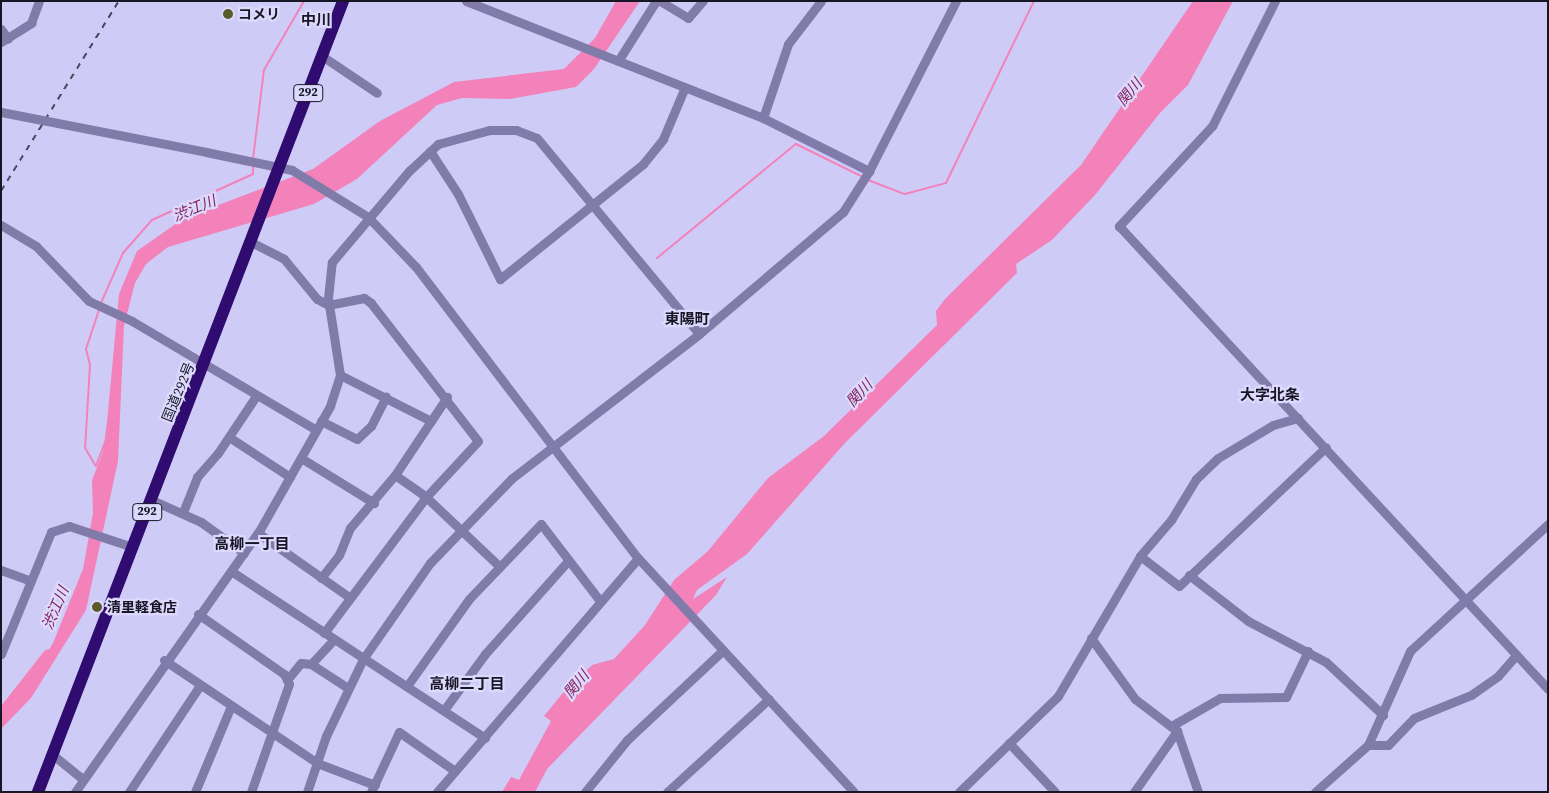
<!DOCTYPE html>
<meta charset="utf-8">
<style>
body{margin:0}
#map{position:relative;width:1549px;height:793px;overflow:hidden;background:#cfcbf7;font-family:"Source Serif 4","Noto Sans JP",serif}
div>[style]{position:absolute}
.water>*{inset:0;background:#f382bb}
.stream>*{height:2px;margin:-1px;padding:0 1px;transform-origin:1px;border-radius:1px;background:#f382bb}
.river>*{height:11px;margin:-5.5px;padding:0 5.5px;transform-origin:5.5px;border-radius:5.5px;background:#f382bb}
.minor>*{height:9px;margin:-4.5px;padding:0 4.5px;transform-origin:4.5px;border-radius:4.5px;background:#807ba8}
.highway>*{height:12px;margin:-6px;padding:0 6px;transform-origin:6px;border-radius:6px;background:#300b70}
.rail>*{height:2px;margin-top:-1px;transform-origin:0;background:repeating-linear-gradient(90deg,#4a485f 0 6px,transparent 0 12px)}
.minor-bridge>*{height:9px;margin:-4.5px;padding:0 4.5px;transform-origin:4.5px;border-radius:4.5px;background:#807ba8}
.dots>*{width:14px;height:14px;translate:-50% -50%;box-sizing:border-box;border:2px solid #dcd9fd;border-radius:50%}
span{translate:-50% -50%;white-space:nowrap;text-align:center;line-height:1.15;-webkit-text-stroke:4.5px #dcd9fd;paint-order:stroke}
.shield-label span{padding:1px 4px;background:#dcd9fd;border:1px solid;border-radius:4px;-webkit-text-stroke-width:0}
.shield-label{font-size:12px;color:#181625;font-weight:700}
.poi-label{font-size:14px;color:#181625;font-weight:700}
.left{translate:0 -50%;text-align:left}
.street-label{font-size:14px;color:#181625}
.neighbourhood-label{font-size:15px;color:#181625;font-weight:700}
.water-label{font-size:15px;color:#85215b;font-style:italic}
.frame{position:absolute;inset:0;border:2px solid #181625;pointer-events:none}
</style>
<div id="map">
<div class="water">
<div style="clip-path:polygon(616px 1px,640px 1px,594px 69px,576px 87px,510px 99px,462px 98px,437px 105px,357px 179px,314px 204px,168px 247px,146px 264px,135px 283px,124px 326px,118px 461px,86px 610px,31px 698px,1px 729px,1px 711px,28px 685px,53px 643px,83px 569px,93px 513px,92px 480px,103px 452px,107px 422px,119px 294px,137px 251px,184px 218px,313px 169px,380px 121px,454px 82px,564px 69px,595px 38px)"></div>
<div style="clip-path:polygon(1193px 1px,1233px 1px,1188px 85px,1160px 113px,1095px 195px,1052px 240px,1016px 264px,1017px 273px,845px 443px,747px 554px,697px 590px,693px 599px,727px 577px,716px 595px,547px 769px,535px 792px,502px 792px,511px 777px,519px 780px,551px 721px,544px 716px,562px 694px,592px 665px,614px 659px,645px 625px,674px 580px,708px 551px,768px 478px,824px 436px,937px 325px,936px 311px,945px 299px,1081px 165px)"></div>
</div>
<div class="stream">
<div style="left:253px;top:159px;width:90px;rotate:-83deg"></div>
<div style="left:264px;top:70px;width:80px;rotate:-59.9deg"></div>
<div style="left:868px;top:180px;width:40px;rotate:21deg"></div>
<div style="left:905px;top:194px;width:42px;rotate:-15deg"></div>
<div style="left:946px;top:183px;width:202px;rotate:-64.2deg"></div>
<div style="left:657px;top:258px;width:180px;rotate:-39.4deg"></div>
<div style="left:796px;top:144px;width:72px;rotate:26.2deg"></div>
<div style="left:101px;top:303px;width:55px;rotate:-66.3deg"></div>
<div style="left:123px;top:253px;width:44px;rotate:-48.7deg"></div>
<div style="left:152px;top:220px;width:111px;rotate:-24.5deg"></div>
<div style="left:253px;top:174px;width:10px;rotate:-90deg"></div>
<div style="left:99px;top:310px;width:41px;rotate:108.4deg"></div>
<div style="left:86px;top:349px;width:16px;rotate:76deg"></div>
<div style="left:90px;top:365px;width:83px;rotate:93.4deg"></div>
<div style="left:85px;top:448px;width:21px;rotate:59deg"></div>
<div style="left:96px;top:466px;width:26px;rotate:-69deg"></div>
</div>
<div class="river">
<div style="left:1px;top:714px;width:76px;rotate:-51.9deg"></div>
</div>
<div class="minor">
<div style="left:466px;top:1px;width:319px;rotate:21.5deg"></div>
<div style="left:763px;top:118px;width:119px;rotate:26.6deg"></div>
<div style="left:660px;top:1px;width:33px;rotate:31deg"></div>
<div style="left:688px;top:18px;width:23px;rotate:-49deg"></div>
<div style="left:1275px;top:1px;width:140px;rotate:116.7deg"></div>
<div style="left:1212px;top:126px;width:137px;rotate:132.9deg"></div>
<div style="left:1119px;top:226px;width:631px;rotate:47.18deg"></div>
<div style="left:1px;top:29px;width:12px;rotate:55deg"></div>
<div style="left:1px;top:42px;width:36px;rotate:-32deg"></div>
<div style="left:31px;top:23px;width:23px;rotate:-70deg"></div>
<div style="left:322px;top:56px;width:66px;rotate:33.9deg"></div>
<div style="left:618px;top:61px;width:71px;rotate:-57.7deg"></div>
<div style="left:763px;top:118px;width:78px;rotate:-71.3deg"></div>
<div style="left:788px;top:44px;width:54px;rotate:-52.5deg"></div>
<div style="left:430px;top:151px;width:51px;rotate:56.9deg"></div>
<div style="left:458px;top:194px;width:95px;rotate:63.7deg"></div>
<div style="left:500px;top:279px;width:184px;rotate:-38.8deg"></div>
<div style="left:643px;top:164px;width:32px;rotate:-51deg"></div>
<div style="left:663px;top:139px;width:56px;rotate:-67.1deg"></div>
<div style="left:206px;top:152px;width:88px;rotate:11.8deg"></div>
<div style="left:292px;top:170px;width:89px;rotate:31.7deg"></div>
<div style="left:368px;top:217px;width:69px;rotate:46.2deg"></div>
<div style="left:416px;top:267px;width:366px;rotate:52.7deg"></div>
<div style="left:638px;top:558px;width:318px;rotate:47.3deg"></div>
<div style="left:1px;top:225px;width:41px;rotate:31deg"></div>
<div style="left:36px;top:246px;width:76px;rotate:46.1deg"></div>
<div style="left:89px;top:301px;width:47px;rotate:24.9deg"></div>
<div style="left:132px;top:321px;width:214px;rotate:30.6deg"></div>
<div style="left:251px;top:242px;width:37px;rotate:27deg"></div>
<div style="left:284px;top:259px;width:52px;rotate:50.5deg"></div>
<div style="left:317px;top:299px;width:13px;rotate:27deg"></div>
<div style="left:340px;top:375px;width:102px;rotate:26.8deg"></div>
<div style="left:321px;top:421px;width:40px;rotate:26.6deg"></div>
<div style="left:357px;top:439px;width:19px;rotate:-43deg"></div>
<div style="left:371px;top:426px;width:33px;rotate:-63deg"></div>
<div style="left:229px;top:437px;width:73px;rotate:33.3deg"></div>
<div style="left:301px;top:458px;width:86px;rotate:31.7deg"></div>
<div style="left:395px;top:475px;width:38px;rotate:35deg"></div>
<div style="left:426px;top:497px;width:99px;rotate:43.4deg"></div>
<div style="left:152px;top:500px;width:54px;rotate:24.2deg"></div>
<div style="left:201px;top:522px;width:53px;rotate:35.8deg"></div>
<div style="left:183px;top:512px;width:38px;rotate:-68deg"></div>
<div style="left:197px;top:477px;width:32px;rotate:-49deg"></div>
<div style="left:218px;top:453px;width:69px;rotate:-56.3deg"></div>
<div style="left:258px;top:533px;width:111px;rotate:35.1deg"></div>
<div style="left:1140px;top:556px;width:49px;rotate:37.6deg"></div>
<div style="left:1179px;top:586px;width:202px;rotate:-43.4deg"></div>
<div style="left:1px;top:570px;width:30px;rotate:20deg"></div>
<div style="left:231px;top:571px;width:304px;rotate:33.3deg"></div>
<div style="left:1189px;top:575px;width:75px;rotate:37.9deg"></div>
<div style="left:1248px;top:621px;width:88px;rotate:27.7deg"></div>
<div style="left:1326px;top:662px;width:78px;rotate:42.9deg"></div>
<div style="left:321px;top:578px;width:29px;rotate:-52deg"></div>
<div style="left:339px;top:555px;width:29px;rotate:-68deg"></div>
<div style="left:350px;top:528px;width:70px;rotate:-49.7deg"></div>
<div style="left:395px;top:475px;width:94px;rotate:-56.3deg"></div>
<div style="left:198px;top:614px;width:105px;rotate:34.9deg"></div>
<div style="left:284px;top:674px;width:11px;rotate:63deg"></div>
<div style="left:289px;top:684px;width:114px;rotate:109.4deg"></div>
<div style="left:324px;top:633px;width:170px;rotate:-53.1deg"></div>
<div style="left:426px;top:497px;width:76px;rotate:-47.1deg"></div>
<div style="left:478px;top:441px;width:175px;rotate:-127.8deg"></div>
<div style="left:371px;top:303px;width:9px;rotate:-144deg"></div>
<div style="left:364px;top:298px;width:36px;rotate:169deg"></div>
<div style="left:1091px;top:638px;width:75px;rotate:54.2deg"></div>
<div style="left:1135px;top:699px;width:53px;rotate:37.3deg"></div>
<div style="left:1177px;top:731px;width:65px;rotate:71deg"></div>
<div style="left:1px;top:654px;width:132px;rotate:-67.7deg"></div>
<div style="left:51px;top:532px;width:19px;rotate:-18deg"></div>
<div style="left:69px;top:526px;width:67px;rotate:18.2deg"></div>
<div style="left:164px;top:660px;width:184px;rotate:33.9deg"></div>
<div style="left:317px;top:763px;width:62px;rotate:20.8deg"></div>
<div style="left:311px;top:664px;width:44px;rotate:33deg"></div>
<div style="left:287px;top:680px;width:22px;rotate:-51deg"></div>
<div style="left:301px;top:663px;width:10px;rotate:6deg"></div>
<div style="left:311px;top:664px;width:34px;rotate:-47deg"></div>
<div style="left:407px;top:686px;width:107px;rotate:-54.5deg"></div>
<div style="left:469px;top:599px;width:104px;rotate:-46.2deg"></div>
<div style="left:541px;top:524px;width:97px;rotate:52.5deg"></div>
<div style="left:444px;top:710px;width:69px;rotate:-53.8deg"></div>
<div style="left:485px;top:654px;width:125px;rotate:-48.3deg"></div>
<div style="left:1173px;top:725px;width:54px;rotate:-29.9deg"></div>
<div style="left:1220px;top:698px;width:66px;rotate:-0.9deg"></div>
<div style="left:1286px;top:697px;width:51px;rotate:-64.4deg"></div>
<div style="left:1009px;top:743px;width:67px;rotate:46.8deg"></div>
<div style="left:1368px;top:745px;width:20px"></div>
<div style="left:1388px;top:745px;width:37px;rotate:-46deg"></div>
<div style="left:1414px;top:718px;width:61px;rotate:-22deg"></div>
<div style="left:1471px;top:695px;width:33px;rotate:-35deg"></div>
<div style="left:1498px;top:676px;width:28px;rotate:-49deg"></div>
<div style="left:53px;top:755px;width:38px;rotate:39deg"></div>
<div style="left:75px;top:792px;width:317px;rotate:-54.8deg"></div>
<div style="left:258px;top:533px;width:146px;rotate:-60.4deg"></div>
<div style="left:330px;top:406px;width:33px;rotate:-72deg"></div>
<div style="left:340px;top:375px;width:78px;rotate:-98.9deg"></div>
<div style="left:328px;top:298px;width:36px;rotate:-84deg"></div>
<div style="left:332px;top:262px;width:119px;rotate:-49.8deg"></div>
<div style="left:409px;top:171px;width:40px;rotate:-43deg"></div>
<div style="left:438px;top:144px;width:54px;rotate:-15.1deg"></div>
<div style="left:490px;top:130px;width:26px"></div>
<div style="left:516px;top:130px;width:22px;rotate:21deg"></div>
<div style="left:537px;top:138px;width:254px;rotate:50.4deg"></div>
<div style="left:129px;top:792px;width:128px;rotate:-56.4deg"></div>
<div style="left:195px;top:792px;width:93px;rotate:-67.3deg"></div>
<div style="left:307px;top:792px;width:59px;rotate:-71.3deg"></div>
<div style="left:326px;top:736px;width:85px;rotate:-64.3deg"></div>
<div style="left:363px;top:659px;width:117px;rotate:-55.1deg"></div>
<div style="left:430px;top:563px;width:117px;rotate:-46deg"></div>
<div style="left:511px;top:479px;width:237px;rotate:-37.6deg"></div>
<div style="left:699px;top:334px;width:189px;rotate:-40.3deg"></div>
<div style="left:843px;top:212px;width:49px;rotate:-57.6deg"></div>
<div style="left:869px;top:171px;width:191px;rotate:-62.9deg"></div>
<div style="left:371px;top:792px;width:66px;rotate:-65deg"></div>
<div style="left:399px;top:732px;width:68px;rotate:34.9deg"></div>
<div style="left:437px;top:792px;width:308px;rotate:-49.3deg"></div>
<div style="left:585px;top:792px;width:67px;rotate:-51.1deg"></div>
<div style="left:627px;top:740px;width:129px;rotate:-43.1deg"></div>
<div style="left:667px;top:792px;width:138px;rotate:-42.4deg"></div>
<div style="left:959px;top:792px;width:138px;rotate:-44.1deg"></div>
<div style="left:1058px;top:696px;width:162px;rotate:-59.6deg"></div>
<div style="left:1140px;top:556px;width:48px;rotate:-49.3deg"></div>
<div style="left:1171px;top:520px;width:48px;rotate:-58.6deg"></div>
<div style="left:1196px;top:479px;width:30px;rotate:-44deg"></div>
<div style="left:1218px;top:458px;width:64px;rotate:-31deg"></div>
<div style="left:1273px;top:425px;width:26px;rotate:-16deg"></div>
<div style="left:1134px;top:792px;width:75px;rotate:-54.8deg"></div>
<div style="left:1315px;top:792px;width:71px;rotate:-41.6deg"></div>
<div style="left:1368px;top:745px;width:103px;rotate:-65.9deg"></div>
<div style="left:1410px;top:651px;width:188px;rotate:-42.6deg"></div>
</div>
<div class="highway">
<div style="left:38px;top:792px;width:848px;rotate:-68.91deg"></div>
</div>
<div class="rail">
<div style="left:1px;top:191px;width:224px;rotate:-58.2deg"></div>
</div>
<div class="minor-bridge">
<div style="left:1px;top:112px;width:209px;rotate:11deg"></div>
</div>
<div class="dots">
<div style="left:228px;top:14px;background:#5a5b28"></div>
<div style="left:97px;top:607px;background:#5a5b28"></div>
</div>
<div class="shield-label">
<span style="left:308px;top:93px">292</span>
<span style="left:147px;top:512px">292</span>
</div>
<div class="poi-label">
<span class="left" style="left:238px;top:14px">コメリ</span>
<span class="left" style="left:107px;top:607px">清里軽食店</span>
</div>
<div class="street-label">
<span style="left:178px;top:392px;rotate:-68deg">国道292号</span>
</div>
<div class="neighbourhood-label">
<span style="left:316px;top:20px">中川</span>
<span style="left:687px;top:319px">東陽町</span>
<span style="left:1270px;top:395px">大字北条</span>
<span style="left:252px;top:544px">高柳一丁目</span>
<span style="left:467px;top:684px">高柳二丁目</span>
</div>
<div class="water-label">
<span style="left:1129px;top:92px;rotate:-50deg">関川</span>
<span style="left:194px;top:208px;rotate:-22deg">渋江川</span>
<span style="left:859px;top:393px;rotate:-47deg">関川</span>
<span style="left:55px;top:608px;rotate:-67deg">渋江川</span>
<span style="left:576px;top:684px;rotate:-50deg">関川</span>
</div>
<div class="frame"></div>
</div>
